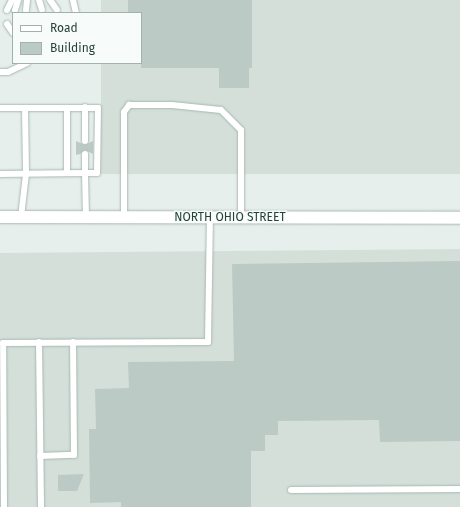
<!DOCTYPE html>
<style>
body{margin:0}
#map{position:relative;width:460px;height:507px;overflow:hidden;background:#e6efeb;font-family:"Fira Sans",sans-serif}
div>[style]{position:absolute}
.built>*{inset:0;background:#d4dfda}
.building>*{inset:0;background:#bbcac4}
.roads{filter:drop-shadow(0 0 1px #a8b8b2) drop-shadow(0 0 1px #a8b8b2)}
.service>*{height:6px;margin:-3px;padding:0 3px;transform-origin:3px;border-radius:3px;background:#fff}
.minor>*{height:12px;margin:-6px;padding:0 6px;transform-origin:6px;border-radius:6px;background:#fff}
span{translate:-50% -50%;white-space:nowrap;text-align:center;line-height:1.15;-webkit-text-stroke:3px #f7fbf9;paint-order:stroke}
.street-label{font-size:12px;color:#24423a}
.legend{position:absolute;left:12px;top:12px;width:130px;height:52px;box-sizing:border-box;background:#f7fbf9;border:1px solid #a3b1ad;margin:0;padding:5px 7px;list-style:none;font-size:12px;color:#24423a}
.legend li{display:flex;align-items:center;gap:8px;height:20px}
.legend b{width:20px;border:1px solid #a3b1ad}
</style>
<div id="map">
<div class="built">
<div style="clip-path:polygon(101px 0,460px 0,460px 174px,101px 174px,101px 63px,141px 63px,141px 13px,101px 13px)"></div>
<div style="clip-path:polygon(460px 249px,460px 507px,0 507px,0 253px)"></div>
</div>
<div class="building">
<div style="clip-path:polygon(128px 0,252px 0,252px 68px,249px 68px,249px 88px,219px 88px,219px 68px,141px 68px,141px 13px,128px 13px)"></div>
<div style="clip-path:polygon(76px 141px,85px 145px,93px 141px,93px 154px,85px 150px,80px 154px,76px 155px)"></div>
<div style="clip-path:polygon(460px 261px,460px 441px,380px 442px,379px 420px,278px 421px,278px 435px,265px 435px,265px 451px,251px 451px,251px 507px,121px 507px,121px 502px,90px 503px,89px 429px,96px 429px,95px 389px,129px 388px,128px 362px,234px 361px,232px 264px)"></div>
<div style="clip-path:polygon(84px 474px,77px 491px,58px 491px,58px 475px)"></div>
</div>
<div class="roads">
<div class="service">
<div style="left:39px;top:0;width:10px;rotate:73deg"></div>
<div style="left:50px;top:0;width:12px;rotate:55deg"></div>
<div style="left:73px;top:0;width:13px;rotate:77deg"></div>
<div style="left:7px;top:10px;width:11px;rotate:-63deg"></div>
<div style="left:15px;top:10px;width:10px;rotate:-73deg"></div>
<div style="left:26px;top:10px;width:10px;rotate:-84deg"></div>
<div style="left:7px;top:24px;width:11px;rotate:56deg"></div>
<div style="left:0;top:72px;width:8px"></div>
<div style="left:8px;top:72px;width:21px;rotate:-25deg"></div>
<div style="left:85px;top:107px;width:34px;rotate:90deg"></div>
<div style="left:0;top:108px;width:25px"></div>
<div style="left:25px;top:108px;width:66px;rotate:89.1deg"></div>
<div style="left:26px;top:174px;width:43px;rotate:96.6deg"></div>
<div style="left:25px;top:108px;width:42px"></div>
<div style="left:67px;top:108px;width:65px;rotate:90deg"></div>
<div style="left:67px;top:108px;width:31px"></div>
<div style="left:98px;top:108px;width:65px;rotate:90.9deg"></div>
<div style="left:97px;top:173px;width:12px;rotate:180deg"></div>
<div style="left:85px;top:173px;width:19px;rotate:-90deg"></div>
<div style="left:0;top:174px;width:85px;rotate:-0.7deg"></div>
<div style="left:85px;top:173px;width:44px;rotate:88.7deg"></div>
<div style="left:124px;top:218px;width:106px;rotate:-90deg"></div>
<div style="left:124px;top:112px;width:9px;rotate:-54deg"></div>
<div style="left:129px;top:105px;width:43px"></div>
<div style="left:172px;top:105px;width:49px;rotate:5.8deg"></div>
<div style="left:221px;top:110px;width:28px;rotate:45deg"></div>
<div style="left:241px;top:130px;width:88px;rotate:90deg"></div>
<div style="left:39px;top:342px;width:165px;rotate:89.3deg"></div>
<div style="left:40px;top:456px;width:34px;rotate:-2deg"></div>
<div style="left:74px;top:455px;width:113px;rotate:-90.5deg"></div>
<div style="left:291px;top:490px;width:169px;rotate:-0.3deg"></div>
<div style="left:4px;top:507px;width:164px;rotate:-90.3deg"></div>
<div style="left:3px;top:343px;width:205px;rotate:-0.3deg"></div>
<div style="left:208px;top:342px;width:124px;rotate:-89.1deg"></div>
</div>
<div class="minor">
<div style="left:0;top:217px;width:460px;rotate:0.1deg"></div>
</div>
</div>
<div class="street-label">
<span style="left:230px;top:218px">NORTH OHIO STREET</span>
</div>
<ul class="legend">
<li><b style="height:5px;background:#fff"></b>Road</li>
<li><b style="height:11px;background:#bbcac4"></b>Building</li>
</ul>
</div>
